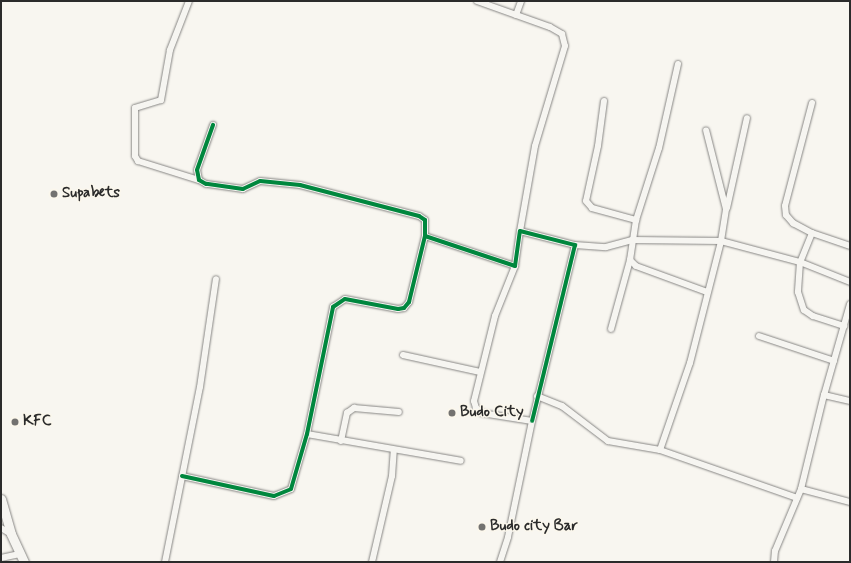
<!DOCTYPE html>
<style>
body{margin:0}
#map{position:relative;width:851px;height:563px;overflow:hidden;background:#f8f6f0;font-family:Mynerve,sans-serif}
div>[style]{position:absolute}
.roads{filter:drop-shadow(0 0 1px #878684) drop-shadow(0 0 1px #878684)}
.minor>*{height:6px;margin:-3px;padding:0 3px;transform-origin:3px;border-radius:3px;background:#f6f5f1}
.primary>*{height:9px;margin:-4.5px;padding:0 4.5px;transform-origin:4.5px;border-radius:4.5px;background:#f6f5f1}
.cycleway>*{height:4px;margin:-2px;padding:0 2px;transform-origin:2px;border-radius:2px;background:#00873e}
.dots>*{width:11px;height:11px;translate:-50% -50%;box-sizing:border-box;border:2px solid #fbf7ec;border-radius:50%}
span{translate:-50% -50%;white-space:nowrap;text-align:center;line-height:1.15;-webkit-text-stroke:3px #fbf7ec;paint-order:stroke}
.poi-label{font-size:15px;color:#2b2b2b;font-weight:700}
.left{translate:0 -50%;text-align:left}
.frame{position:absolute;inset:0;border:2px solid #2b2b2b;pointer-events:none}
</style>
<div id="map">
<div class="roads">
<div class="minor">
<div style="left:189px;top:1px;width:53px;rotate:111.2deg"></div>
<div style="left:170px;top:50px;width:51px;rotate:100.2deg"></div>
<div style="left:161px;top:100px;width:27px;rotate:163deg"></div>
<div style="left:135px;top:108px;width:48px;rotate:90deg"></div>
<div style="left:135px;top:156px;width:6px;rotate:59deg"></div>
<div style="left:138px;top:161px;width:64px;rotate:17.3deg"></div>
<div style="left:477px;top:1px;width:77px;rotate:19.6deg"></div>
<div style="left:550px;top:27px;width:14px;rotate:30deg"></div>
<div style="left:562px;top:34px;width:12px;rotate:76deg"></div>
<div style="left:565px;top:46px;width:104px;rotate:106.7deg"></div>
<div style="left:535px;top:146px;width:86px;rotate:100deg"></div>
<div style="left:516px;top:15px;width:15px;rotate:-70deg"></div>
<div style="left:678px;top:64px;width:86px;rotate:102.7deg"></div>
<div style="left:659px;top:148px;width:76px;rotate:107.7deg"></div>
<div style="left:636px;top:220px;width:40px;rotate:98.5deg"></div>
<div style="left:630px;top:260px;width:8px;rotate:45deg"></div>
<div style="left:636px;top:266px;width:76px;rotate:20.1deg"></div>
<div style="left:604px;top:101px;width:45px;rotate:97.6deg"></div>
<div style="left:598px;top:146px;width:56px;rotate:102.3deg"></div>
<div style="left:586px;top:201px;width:9px;rotate:49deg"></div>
<div style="left:592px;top:208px;width:46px;rotate:15.3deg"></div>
<div style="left:812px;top:103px;width:106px;rotate:104.7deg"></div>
<div style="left:785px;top:206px;width:9px;rotate:84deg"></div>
<div style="left:786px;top:215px;width:11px;rotate:49deg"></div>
<div style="left:793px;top:223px;width:21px;rotate:28deg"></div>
<div style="left:812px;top:233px;width:31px;rotate:112deg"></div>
<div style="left:800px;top:262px;width:30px;rotate:94deg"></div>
<div style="left:798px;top:292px;width:19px;rotate:72deg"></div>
<div style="left:804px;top:310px;width:11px;rotate:34deg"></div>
<div style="left:813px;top:316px;width:33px;rotate:18deg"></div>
<div style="left:727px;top:208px;width:92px;rotate:-77.5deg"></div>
<div style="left:812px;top:233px;width:40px;rotate:18.9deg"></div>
<div style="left:425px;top:236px;width:95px;rotate:18.4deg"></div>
<div style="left:515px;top:266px;width:35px;rotate:-82deg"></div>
<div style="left:520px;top:231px;width:57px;rotate:14.3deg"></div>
<div style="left:575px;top:245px;width:181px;rotate:103.7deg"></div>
<div style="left:575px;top:245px;width:31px;rotate:4deg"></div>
<div style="left:606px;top:247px;width:27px;rotate:-15deg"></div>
<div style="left:632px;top:240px;width:89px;rotate:0.6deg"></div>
<div style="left:721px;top:241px;width:82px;rotate:14.9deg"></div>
<div style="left:800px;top:262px;width:54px;rotate:21.8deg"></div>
<div style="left:850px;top:304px;width:95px;rotate:105.9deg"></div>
<div style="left:824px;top:395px;width:27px;rotate:13deg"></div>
<div style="left:611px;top:329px;width:72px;rotate:-74.6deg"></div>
<div style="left:759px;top:336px;width:79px;rotate:18.4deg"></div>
<div style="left:403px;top:355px;width:79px;rotate:12.4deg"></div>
<div style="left:537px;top:396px;width:27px;rotate:22deg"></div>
<div style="left:562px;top:406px;width:58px;rotate:37.3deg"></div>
<div style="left:608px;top:441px;width:53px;rotate:9.8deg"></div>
<div style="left:660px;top:450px;width:145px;rotate:19.3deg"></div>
<div style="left:307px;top:434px;width:156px;rotate:9.9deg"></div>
<div style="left:341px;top:441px;width:29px;rotate:-78deg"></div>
<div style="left:347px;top:413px;width:9px;rotate:-36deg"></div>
<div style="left:354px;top:408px;width:45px;rotate:5.1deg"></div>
<div style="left:660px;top:450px;width:92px;rotate:-71deg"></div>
<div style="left:690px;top:363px;width:126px;rotate:-75.7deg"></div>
<div style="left:721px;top:241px;width:32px;rotate:-81deg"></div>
<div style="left:726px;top:209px;width:81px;rotate:-104.2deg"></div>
<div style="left:182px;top:476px;width:94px;rotate:12.3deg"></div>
<div style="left:274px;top:496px;width:18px;rotate:-22deg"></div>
<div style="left:291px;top:489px;width:57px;rotate:-73.8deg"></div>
<div style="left:307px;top:434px;width:130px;rotate:-78.4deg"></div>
<div style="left:333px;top:307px;width:14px;rotate:-34deg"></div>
<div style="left:345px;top:299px;width:54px;rotate:10.7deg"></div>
<div style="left:398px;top:309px;width:6px;rotate:-9deg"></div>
<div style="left:404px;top:308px;width:8px;rotate:-50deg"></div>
<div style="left:409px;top:302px;width:68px;rotate:-76.4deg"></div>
<div style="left:425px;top:236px;width:16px;rotate:-90deg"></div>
<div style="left:425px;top:220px;width:7px;rotate:-146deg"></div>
<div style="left:419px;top:216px;width:123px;rotate:-165.4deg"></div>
<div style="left:300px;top:185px;width:40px;rotate:-174.3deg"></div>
<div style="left:260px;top:181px;width:19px;rotate:155deg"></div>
<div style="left:243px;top:189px;width:37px;rotate:-172deg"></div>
<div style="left:206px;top:184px;width:8px;rotate:-150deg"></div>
<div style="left:199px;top:180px;width:10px;rotate:-101deg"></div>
<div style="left:197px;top:170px;width:48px;rotate:-70.4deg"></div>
<div style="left:801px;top:489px;width:51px;rotate:14.9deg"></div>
<div style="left:1px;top:528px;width:12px;rotate:31deg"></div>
<div style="left:1px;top:558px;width:19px;rotate:-12deg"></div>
<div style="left:165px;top:562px;width:178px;rotate:-78.7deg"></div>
<div style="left:200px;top:387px;width:109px;rotate:-81.6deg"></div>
<div style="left:372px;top:562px;width:88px;rotate:-76.9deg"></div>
<div style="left:392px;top:476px;width:26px;rotate:-86deg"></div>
<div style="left:500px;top:562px;width:26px;rotate:-72deg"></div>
<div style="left:508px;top:537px;width:118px;rotate:-78.3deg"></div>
<div style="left:532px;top:421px;width:51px;rotate:-170.9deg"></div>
<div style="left:482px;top:413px;width:8px;rotate:-140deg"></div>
<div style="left:476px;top:408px;width:7px;rotate:-106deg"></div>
<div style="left:474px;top:401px;width:88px;rotate:-76.1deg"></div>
<div style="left:495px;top:316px;width:54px;rotate:-68.2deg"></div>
<div style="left:774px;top:562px;width:11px;rotate:-85deg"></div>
<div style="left:775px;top:551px;width:67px;rotate:-67.2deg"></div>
<div style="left:801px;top:489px;width:97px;rotate:-76.3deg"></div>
</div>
<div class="primary">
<div style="left:1px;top:499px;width:36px;rotate:74deg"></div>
<div style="left:11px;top:534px;width:31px;rotate:65deg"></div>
</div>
</div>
<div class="cycleway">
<div style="left:425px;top:236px;width:95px;rotate:18.4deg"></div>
<div style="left:515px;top:266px;width:35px;rotate:-82deg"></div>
<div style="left:520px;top:231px;width:57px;rotate:14.3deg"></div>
<div style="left:575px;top:245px;width:181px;rotate:103.7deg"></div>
<div style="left:182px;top:476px;width:94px;rotate:12.3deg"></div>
<div style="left:274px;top:496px;width:18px;rotate:-22deg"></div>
<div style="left:291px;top:489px;width:57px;rotate:-73.8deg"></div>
<div style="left:307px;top:434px;width:130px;rotate:-78.4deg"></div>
<div style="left:333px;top:307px;width:14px;rotate:-34deg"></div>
<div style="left:345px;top:299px;width:54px;rotate:10.7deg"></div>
<div style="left:398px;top:309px;width:6px;rotate:-9deg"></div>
<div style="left:404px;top:308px;width:8px;rotate:-50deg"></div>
<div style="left:409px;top:302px;width:68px;rotate:-76.4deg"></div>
<div style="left:425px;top:236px;width:16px;rotate:-90deg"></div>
<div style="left:425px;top:220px;width:7px;rotate:-146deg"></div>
<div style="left:419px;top:216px;width:123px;rotate:-165.4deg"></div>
<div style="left:300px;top:185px;width:40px;rotate:-174.3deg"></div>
<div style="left:260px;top:181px;width:19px;rotate:155deg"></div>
<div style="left:243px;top:189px;width:37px;rotate:-172deg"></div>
<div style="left:206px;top:184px;width:8px;rotate:-150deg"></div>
<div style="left:199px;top:180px;width:10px;rotate:-101deg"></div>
<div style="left:197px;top:170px;width:48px;rotate:-70.4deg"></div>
</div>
<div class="dots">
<div style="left:54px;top:194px;background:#737270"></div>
<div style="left:452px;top:413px;background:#737270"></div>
<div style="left:15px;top:422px;background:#737270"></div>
<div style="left:482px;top:527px;background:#737270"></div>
</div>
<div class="poi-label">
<span class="left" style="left:62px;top:194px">Supabets</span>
<span class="left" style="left:460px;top:413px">Budo City</span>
<span class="left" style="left:23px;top:422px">KFC</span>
<span class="left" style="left:490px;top:527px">Budo city Bar</span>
</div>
<div class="frame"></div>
</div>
